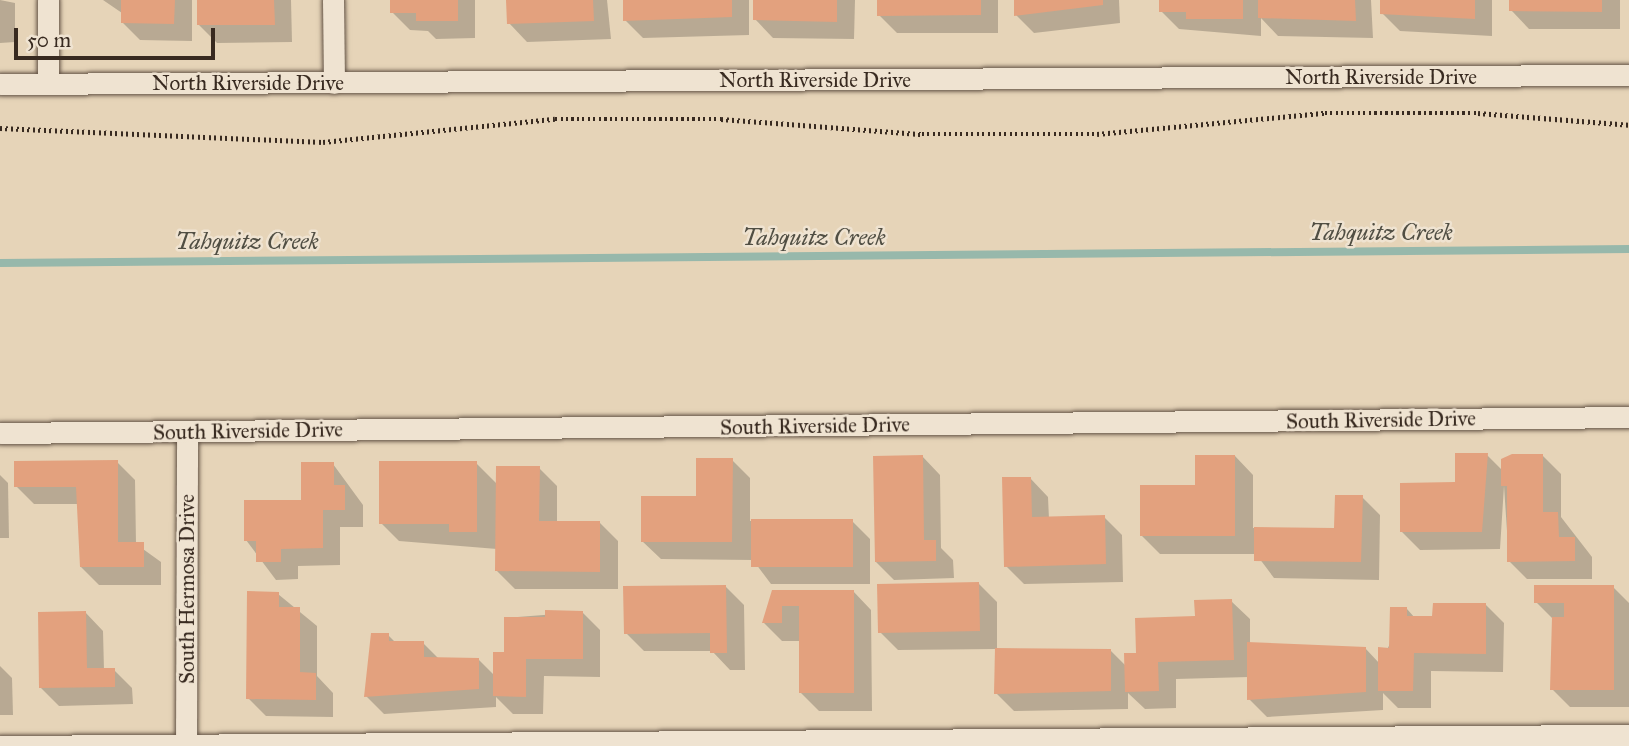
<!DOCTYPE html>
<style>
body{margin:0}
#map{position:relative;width:1629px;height:746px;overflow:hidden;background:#e6d4b8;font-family:"IM FELL Great Primer",serif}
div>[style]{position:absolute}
.shadow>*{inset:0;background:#0003}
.stream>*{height:8px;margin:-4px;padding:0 4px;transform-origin:4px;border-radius:4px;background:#97b8ab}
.building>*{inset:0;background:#e3a17e}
.path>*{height:4.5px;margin-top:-2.25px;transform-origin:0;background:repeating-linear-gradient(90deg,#382a20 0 2px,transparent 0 5.5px)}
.roads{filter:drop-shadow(0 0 2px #645446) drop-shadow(0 0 2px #645446)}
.street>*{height:21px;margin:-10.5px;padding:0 10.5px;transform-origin:10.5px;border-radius:10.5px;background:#efe3d1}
span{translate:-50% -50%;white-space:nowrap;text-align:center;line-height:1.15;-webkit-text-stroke:5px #efe3d1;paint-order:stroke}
.street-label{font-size:21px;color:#382a20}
.water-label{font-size:23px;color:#504e43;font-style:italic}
.scale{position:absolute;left:14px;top:28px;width:201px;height:32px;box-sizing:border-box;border:4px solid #382a20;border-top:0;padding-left:9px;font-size:21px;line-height:24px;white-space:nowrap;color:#382a20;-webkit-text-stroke:5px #efe3d1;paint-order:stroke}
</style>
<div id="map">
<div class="shadow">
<div style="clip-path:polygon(0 0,15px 3px,15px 42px,0 43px)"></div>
<div style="clip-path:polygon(103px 0,192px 0,192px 41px,140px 40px,122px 22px,122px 13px)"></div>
<div style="clip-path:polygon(199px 0,291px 0,292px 42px,217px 43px,199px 25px)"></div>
<div style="clip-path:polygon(392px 0,475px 0,475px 38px,436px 39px,428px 31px,410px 30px,392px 12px)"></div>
<div style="clip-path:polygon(508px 0,607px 0,611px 39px,527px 42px,509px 23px)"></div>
<div style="clip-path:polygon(625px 0,749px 0,749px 35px,643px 38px,625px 20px)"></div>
<div style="clip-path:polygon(755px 0,855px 0,854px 39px,773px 38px,755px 19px)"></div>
<div style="clip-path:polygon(879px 0,998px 0,998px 33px,897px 33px,879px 15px)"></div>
<div style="clip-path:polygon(1015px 0,1119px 0,1120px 23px,1034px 33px,1016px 15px)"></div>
<div style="clip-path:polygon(1161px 0,1371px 0,1373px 38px,1278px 36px,1261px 18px,1261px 36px,1179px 29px,1161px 11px)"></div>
<div style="clip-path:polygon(1382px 0,1492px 0,1492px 36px,1400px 31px,1382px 13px)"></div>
<div style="clip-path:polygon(1511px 0,1620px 0,1620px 29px,1529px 29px,1511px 10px)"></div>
<div style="clip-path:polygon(1487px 455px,1502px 470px,1543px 456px,1561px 474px,1561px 517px,1592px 557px,1592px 579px,1527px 579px,1509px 561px,1504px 486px,1500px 549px,1420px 550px,1402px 532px)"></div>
<div style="clip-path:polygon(922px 456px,940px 475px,941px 548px,953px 560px,954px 578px,894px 580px,876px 562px)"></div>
<div style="clip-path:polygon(1235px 456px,1253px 475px,1253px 528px,1336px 530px,1362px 497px,1380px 515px,1379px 580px,1274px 578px,1256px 554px,1160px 554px,1142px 536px)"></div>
<div style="clip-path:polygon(732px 460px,750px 478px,750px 521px,852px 521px,870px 539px,870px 584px,771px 584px,753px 560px,661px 559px,642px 541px,698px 498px)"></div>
<div style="clip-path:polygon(117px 462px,135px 480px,136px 544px,161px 562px,161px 585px,99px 585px,81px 567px,78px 504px,34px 504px,16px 486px)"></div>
<div style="clip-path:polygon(476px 463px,497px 484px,539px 468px,557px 486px,557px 523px,600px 523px,618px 541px,618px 589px,515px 589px,497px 571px,497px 549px,399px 541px,381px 523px)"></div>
<div style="clip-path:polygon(333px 464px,363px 505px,363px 527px,340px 527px,340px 565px,298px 566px,298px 579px,276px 580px,246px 540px,303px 502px)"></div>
<div style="clip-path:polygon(0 475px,8px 483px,9px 538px,0 538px)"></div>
<div style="clip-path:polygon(1030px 478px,1048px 497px,1049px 519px,1104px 517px,1122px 535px,1123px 582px,1024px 584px,1006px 566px)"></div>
<div style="clip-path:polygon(979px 584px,997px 602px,997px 650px,1111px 651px,1126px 666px,1231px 601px,1250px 619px,1250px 644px,1365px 648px,1380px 664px,1407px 609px,1415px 618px,1434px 618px,1486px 605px,1504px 623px,1503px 672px,1431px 671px,1431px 708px,1398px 708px,1383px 693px,1383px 710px,1267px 717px,1249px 699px,1249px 677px,1176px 679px,1176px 708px,1145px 709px,1128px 693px,1128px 709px,1014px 711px,996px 693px,996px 649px,898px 650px,880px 632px)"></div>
<div style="clip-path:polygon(725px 586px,744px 605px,745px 670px,730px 670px,712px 651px,644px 651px,626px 633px)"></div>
<div style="clip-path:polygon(1613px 587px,1629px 603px,1629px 707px,1570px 707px,1552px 689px,1554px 620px,1536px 602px)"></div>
<div style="clip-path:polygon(853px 591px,871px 610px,872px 711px,819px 711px,801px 693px,801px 641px,782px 641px,764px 623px,773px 592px)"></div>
<div style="clip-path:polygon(278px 594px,317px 626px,317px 676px,333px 693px,333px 717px,266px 716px,248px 698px)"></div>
<div style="clip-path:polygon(85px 612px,103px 631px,104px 670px,114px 670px,132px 688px,133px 704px,59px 706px,41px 688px)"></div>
<div style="clip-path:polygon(582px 612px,600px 630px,600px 677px,544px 676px,543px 714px,513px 714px,496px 697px,496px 707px,384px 714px,366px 696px,388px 635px,396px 643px,423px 643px,439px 659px,478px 659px,495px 676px,506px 653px,506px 618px)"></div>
<div style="clip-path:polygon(0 666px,12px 678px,13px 715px,0 715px)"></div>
</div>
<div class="stream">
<div style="left:0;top:263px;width:1629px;rotate:-0.49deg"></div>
</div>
<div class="building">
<div style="clip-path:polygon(121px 0,175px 0,174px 24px,121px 23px)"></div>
<div style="clip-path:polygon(197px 0,274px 0,275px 25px,197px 25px)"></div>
<div style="clip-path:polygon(390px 0,458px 0,458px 21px,416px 21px,416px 13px,390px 13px)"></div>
<div style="clip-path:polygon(506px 0,593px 0,594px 21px,507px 24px)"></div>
<div style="clip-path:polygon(623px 0,732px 0,732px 17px,623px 21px)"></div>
<div style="clip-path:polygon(753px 0,837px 0,837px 22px,753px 20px)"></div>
<div style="clip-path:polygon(877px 0,981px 0,981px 15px,877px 16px)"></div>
<div style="clip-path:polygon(1014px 0,1103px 0,1103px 5px,1014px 16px)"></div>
<div style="clip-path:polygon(1159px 0,1243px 0,1243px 19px,1186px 19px,1186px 12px,1159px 12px)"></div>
<div style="clip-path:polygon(1258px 0,1355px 0,1356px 21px,1258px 18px)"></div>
<div style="clip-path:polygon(1380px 0,1475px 0,1475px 19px,1380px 14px)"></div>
<div style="clip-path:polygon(1509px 0,1602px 0,1602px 12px,1509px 11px)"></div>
<div style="clip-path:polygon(1455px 453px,1488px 453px,1482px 532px,1400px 532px,1400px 483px,1455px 482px)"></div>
<div style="clip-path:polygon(1512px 454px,1543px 454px,1543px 512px,1558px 512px,1559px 537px,1575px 537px,1575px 561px,1507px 562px,1507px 486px,1501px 486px,1501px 459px)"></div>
<div style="clip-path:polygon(923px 455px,924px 540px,936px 540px,936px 561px,875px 562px,873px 456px)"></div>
<div style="clip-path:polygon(1195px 455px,1235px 455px,1235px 536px,1140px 536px,1140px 485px,1195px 485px)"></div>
<div style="clip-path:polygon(696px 458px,733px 458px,732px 542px,641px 542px,641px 496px,696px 496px)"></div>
<div style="clip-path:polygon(118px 460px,118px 542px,144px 542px,144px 567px,80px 567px,76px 487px,14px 487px,14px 461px)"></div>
<div style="clip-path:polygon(379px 461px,477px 461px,477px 532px,449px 532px,449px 524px,379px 524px)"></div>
<div style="clip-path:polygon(301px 462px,334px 462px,334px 485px,345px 485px,345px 510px,323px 510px,323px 548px,281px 549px,281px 562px,256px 562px,256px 541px,244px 541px,244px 500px,301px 500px)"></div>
<div style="clip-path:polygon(496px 466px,540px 466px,539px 521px,600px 521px,600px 572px,495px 571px)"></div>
<div style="clip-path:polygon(1002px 477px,1031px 477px,1032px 517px,1105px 515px,1106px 564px,1004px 567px)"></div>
<div style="clip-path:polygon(1335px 495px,1363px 495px,1361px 562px,1254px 561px,1254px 527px,1334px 528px)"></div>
<div style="clip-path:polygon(751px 519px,853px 519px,853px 567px,751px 567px)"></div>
<div style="clip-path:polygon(979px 582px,980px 631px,878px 633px,877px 584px)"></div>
<div style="clip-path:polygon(726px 585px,727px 653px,710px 653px,710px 633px,624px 634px,623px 586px)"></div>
<div style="clip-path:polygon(1534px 585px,1614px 585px,1614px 690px,1550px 690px,1552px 617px,1564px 617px,1564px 603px,1534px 603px)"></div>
<div style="clip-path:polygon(772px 590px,854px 590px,854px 693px,799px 693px,799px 606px,782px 606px,782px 623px,762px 623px)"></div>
<div style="clip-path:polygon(247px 591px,279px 592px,279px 607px,300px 607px,300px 672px,316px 673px,316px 700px,246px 699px)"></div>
<div style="clip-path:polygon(1232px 599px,1234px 660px,1158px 662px,1159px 691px,1125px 692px,1124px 653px,1136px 653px,1135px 618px,1195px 616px,1194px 600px)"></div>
<div style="clip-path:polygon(1433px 603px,1486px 603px,1486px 654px,1414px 653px,1413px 691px,1378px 691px,1378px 647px,1389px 648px,1390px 607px,1407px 607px,1407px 616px,1432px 616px)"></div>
<div style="clip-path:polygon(545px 610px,583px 611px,583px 659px,526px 659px,526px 697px,493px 696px,493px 652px,504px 652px,504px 617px,545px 617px)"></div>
<div style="clip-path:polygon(86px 611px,87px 668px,115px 668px,115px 687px,39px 688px,38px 612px)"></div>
<div style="clip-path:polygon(371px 633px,389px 633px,389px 641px,424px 641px,424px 657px,479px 658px,479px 689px,364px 697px)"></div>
<div style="clip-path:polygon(1247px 642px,1366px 647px,1366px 692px,1247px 700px)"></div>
<div style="clip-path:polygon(995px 648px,1111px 649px,1111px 691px,994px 694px)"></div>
</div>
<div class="path">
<div style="left:0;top:128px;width:323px;rotate:2.5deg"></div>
<div style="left:323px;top:142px;width:233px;rotate:-5.7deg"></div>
<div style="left:555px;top:119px;width:166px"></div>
<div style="left:721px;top:119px;width:202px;rotate:4.3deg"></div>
<div style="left:922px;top:134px;width:175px"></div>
<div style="left:1097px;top:134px;width:229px;rotate:-5.3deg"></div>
<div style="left:1325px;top:113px;width:153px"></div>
<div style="left:1478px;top:113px;width:151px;rotate:4.5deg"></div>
</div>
<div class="roads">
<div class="street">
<div style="left:48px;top:0;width:83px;rotate:90deg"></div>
<div style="left:333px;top:0;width:83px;rotate:89.3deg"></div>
<div style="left:0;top:84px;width:1629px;rotate:-0.32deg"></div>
<div style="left:0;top:433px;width:1629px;rotate:-0.56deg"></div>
<div style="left:0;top:746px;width:1629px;rotate:-0.39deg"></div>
<div style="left:186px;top:746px;width:314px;rotate:-89.8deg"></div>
</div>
</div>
<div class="street-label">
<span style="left:1381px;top:77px">North Riverside Drive</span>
<span style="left:815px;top:80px">North Riverside Drive</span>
<span style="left:248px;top:83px">North Riverside Drive</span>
<span style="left:1381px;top:420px;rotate:-1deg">South Riverside Drive</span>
<span style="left:815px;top:426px;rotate:-1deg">South Riverside Drive</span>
<span style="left:248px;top:431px;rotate:-1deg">South Riverside Drive</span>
<span style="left:187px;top:589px;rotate:-90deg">South Hermosa Drive</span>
</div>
<div class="water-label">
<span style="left:1381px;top:232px">Tahquitz Creek</span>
<span style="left:814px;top:237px">Tahquitz Creek</span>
<span style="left:247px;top:241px">Tahquitz Creek</span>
</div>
<div class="scale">50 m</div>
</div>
